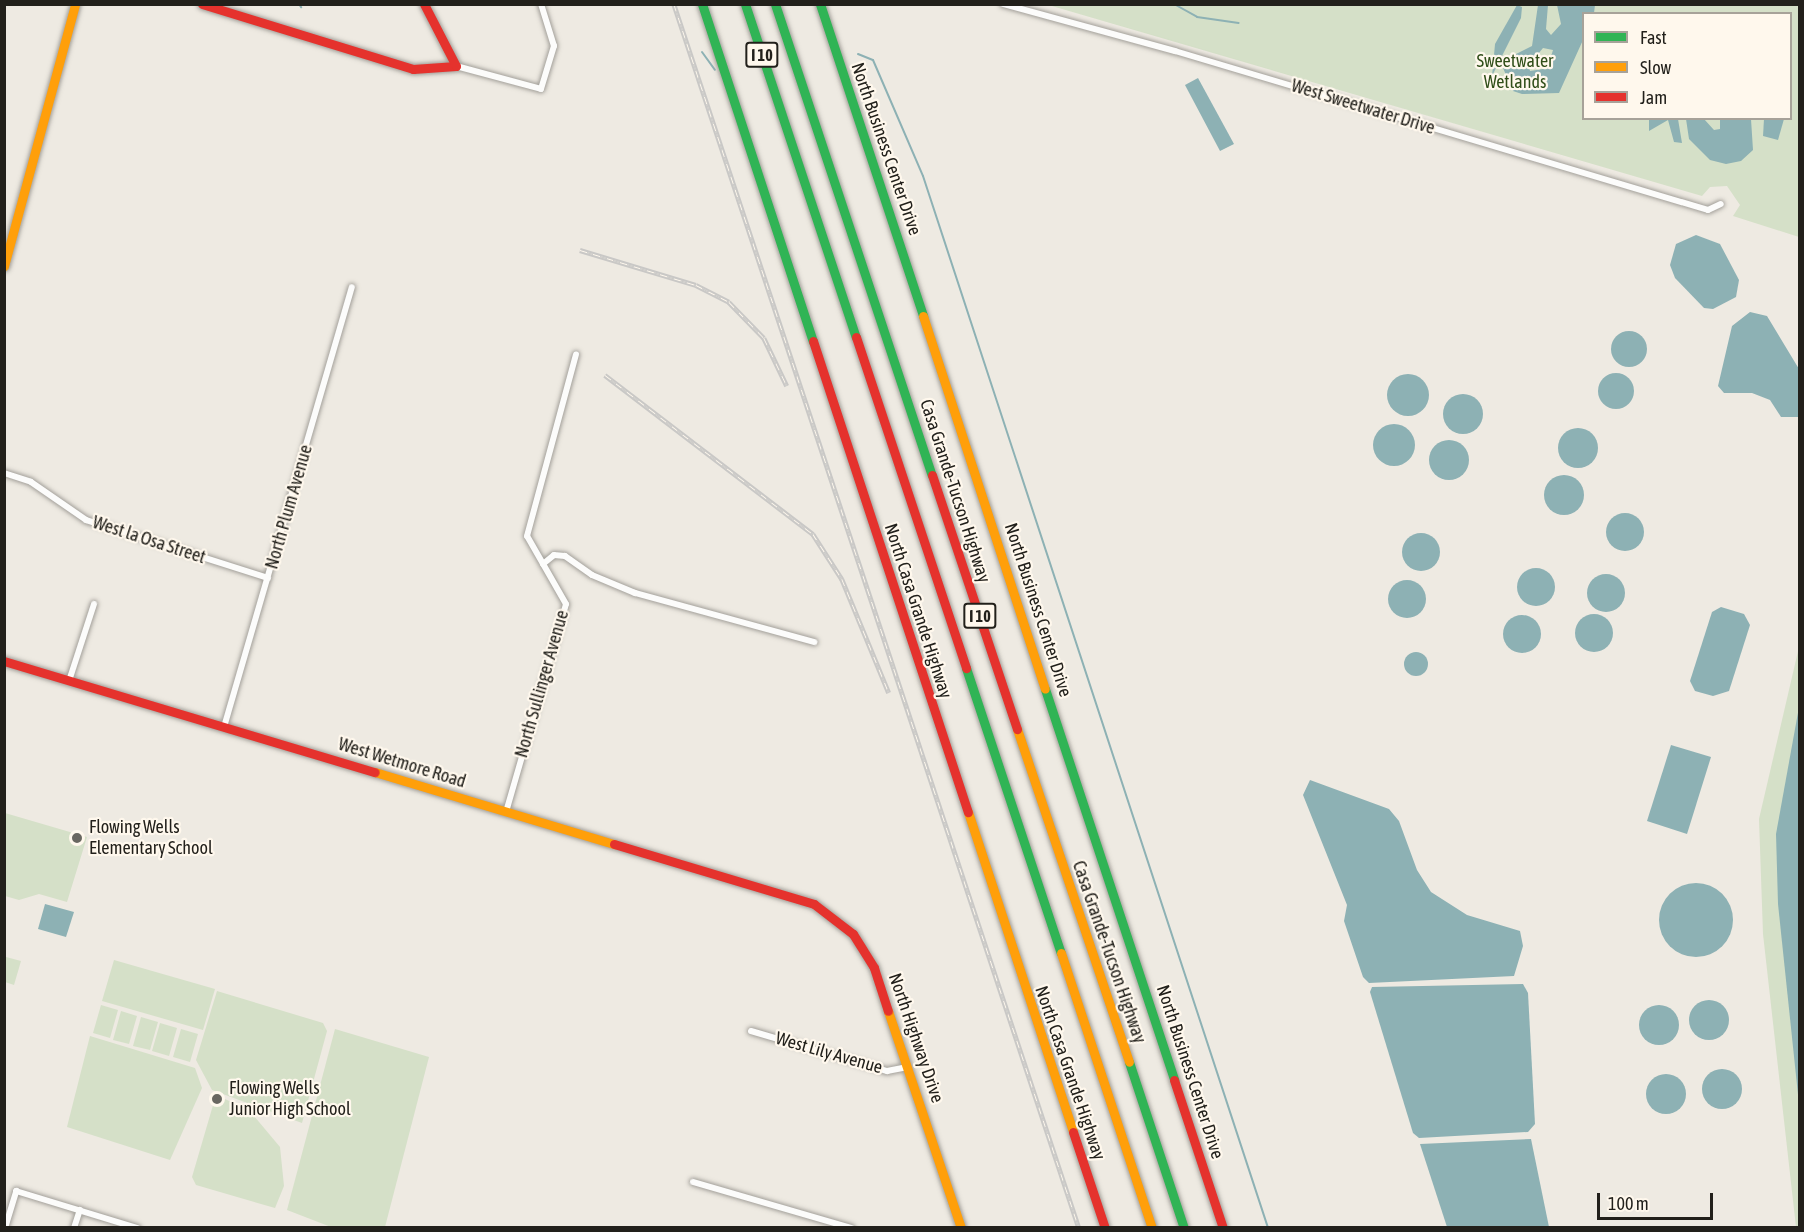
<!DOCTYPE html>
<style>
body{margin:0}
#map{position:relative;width:1804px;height:1232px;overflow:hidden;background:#eeeae2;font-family:"Asap Condensed",sans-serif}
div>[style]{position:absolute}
.green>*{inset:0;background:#d5e0c8}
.water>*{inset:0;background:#8db1b4}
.round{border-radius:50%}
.stream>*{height:2px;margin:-1px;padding:0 1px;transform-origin:1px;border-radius:1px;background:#8db1b4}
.roads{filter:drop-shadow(0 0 2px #a3a09a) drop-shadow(0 0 2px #a3a09a)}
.street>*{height:6px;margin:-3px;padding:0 3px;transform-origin:3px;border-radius:3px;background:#fcfcfb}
.fast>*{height:9px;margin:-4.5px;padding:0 4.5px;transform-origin:4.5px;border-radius:4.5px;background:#30b455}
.slow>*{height:9px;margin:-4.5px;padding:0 4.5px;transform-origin:4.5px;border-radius:4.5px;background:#ff9f0a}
.jam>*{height:9px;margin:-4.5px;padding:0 4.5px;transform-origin:4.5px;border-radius:4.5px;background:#e5322d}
.rail>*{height:4.5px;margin-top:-2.25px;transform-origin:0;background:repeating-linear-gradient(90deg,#fff8ed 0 7px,#c9c8c6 0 14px);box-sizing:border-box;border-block:2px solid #c9c8c6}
.dots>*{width:16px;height:16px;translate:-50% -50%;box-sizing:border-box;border:3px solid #fff8ed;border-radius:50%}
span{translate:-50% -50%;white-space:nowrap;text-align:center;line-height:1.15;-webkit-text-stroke:4.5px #fff8ed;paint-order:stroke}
.shield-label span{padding:2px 4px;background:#fff8ed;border:2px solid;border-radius:4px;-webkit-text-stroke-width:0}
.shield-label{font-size:16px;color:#22201b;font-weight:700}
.park-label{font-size:18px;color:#304e19}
.street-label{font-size:18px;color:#22201b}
.poi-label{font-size:18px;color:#22201b}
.left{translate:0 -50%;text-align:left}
.frame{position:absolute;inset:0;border:6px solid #22201b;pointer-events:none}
.legend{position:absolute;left:1582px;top:12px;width:210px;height:108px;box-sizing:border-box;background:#fff8ed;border:2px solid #a7a299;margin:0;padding:8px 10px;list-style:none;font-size:18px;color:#22201b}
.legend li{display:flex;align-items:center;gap:12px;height:30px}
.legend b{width:30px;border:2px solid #a7a299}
.scale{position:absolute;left:1597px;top:1193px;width:116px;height:27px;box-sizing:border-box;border:3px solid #22201b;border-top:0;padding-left:8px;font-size:18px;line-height:21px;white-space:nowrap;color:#22201b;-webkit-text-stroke:4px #fff8ed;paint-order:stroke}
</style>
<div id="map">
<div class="green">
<div style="clip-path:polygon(evenodd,1045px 4px,1799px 5px,1799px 237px,1733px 216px,1740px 205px,1727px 186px,1710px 187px,1702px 196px,1045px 4px,1584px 14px,1790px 14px,1790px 118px,1584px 118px,1584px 14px)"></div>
<div style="clip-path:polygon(1799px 647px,1799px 1227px,1796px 1227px,1763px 934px,1759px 819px)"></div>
<div style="clip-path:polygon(5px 813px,87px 837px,67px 902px,39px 894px,19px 900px,5px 896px)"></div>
<div style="clip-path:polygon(6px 957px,21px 961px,14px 985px,5px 982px)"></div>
<div style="clip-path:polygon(114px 960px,215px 989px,203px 1030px,102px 1001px)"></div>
<div style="clip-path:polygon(217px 991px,323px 1023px,327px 1031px,302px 1123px,212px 1090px,196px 1060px)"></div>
<div style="clip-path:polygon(101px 1005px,118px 1010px,110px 1038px,93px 1033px)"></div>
<div style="clip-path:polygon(121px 1011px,137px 1016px,129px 1044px,113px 1040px)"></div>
<div style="clip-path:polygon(141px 1017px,158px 1022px,150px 1050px,133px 1046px)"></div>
<div style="clip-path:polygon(160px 1023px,177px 1028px,169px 1056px,152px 1051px)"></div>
<div style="clip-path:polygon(181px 1029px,198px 1034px,190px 1062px,173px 1057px)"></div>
<div style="clip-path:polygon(335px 1029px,429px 1057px,385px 1227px,331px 1227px,287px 1210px)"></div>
<div style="clip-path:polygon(90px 1036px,195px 1068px,202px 1088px,170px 1160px,67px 1127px)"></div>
<div style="clip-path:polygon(216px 1095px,249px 1110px,280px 1147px,284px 1186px,275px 1208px,196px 1185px,192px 1177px)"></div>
</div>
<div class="water">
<div style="clip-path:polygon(1517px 5px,1522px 7px,1521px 18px,1492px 76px,1495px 44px)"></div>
<div style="clip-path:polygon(evenodd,1538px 5px,1548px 5px,1546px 29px,1551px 35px,1561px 24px,1557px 5px,1595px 5px,1594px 13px,1584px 14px,1583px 40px,1559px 93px,1522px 94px,1513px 91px,1503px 68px,1508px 58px,1532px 46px,1538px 5px,1543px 48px,1553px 50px,1550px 60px,1543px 69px,1530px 71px,1529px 65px,1543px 48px)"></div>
<div style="clip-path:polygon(1198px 78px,1234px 144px,1220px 151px,1185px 85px)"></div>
<div style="clip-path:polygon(1649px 118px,1678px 119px,1682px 143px,1674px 142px,1668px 120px,1649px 131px)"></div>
<div style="clip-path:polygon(1686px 119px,1704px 119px,1714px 130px,1720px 129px,1720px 119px,1751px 119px,1753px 150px,1741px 161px,1726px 164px,1710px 160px,1689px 139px)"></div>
<div style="clip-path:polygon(1764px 119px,1784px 119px,1778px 140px,1763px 136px)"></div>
<div style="clip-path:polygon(1696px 235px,1720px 244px,1739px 280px,1736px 297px,1713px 309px,1704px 308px,1675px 278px,1670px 265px,1676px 244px)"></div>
<div style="clip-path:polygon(1750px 312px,1767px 316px,1799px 369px,1799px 417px,1781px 417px,1770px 400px,1752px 393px,1724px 393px,1718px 386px,1732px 326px)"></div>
<div class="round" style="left:1611px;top:331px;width:36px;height:36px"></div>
<div class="round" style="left:1598px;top:373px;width:36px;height:36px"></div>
<div class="round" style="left:1387px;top:374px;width:42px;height:42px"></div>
<div class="round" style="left:1443px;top:394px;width:40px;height:40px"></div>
<div class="round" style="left:1373px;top:424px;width:42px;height:42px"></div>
<div class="round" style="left:1558px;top:428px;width:40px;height:40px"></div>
<div class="round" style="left:1429px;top:440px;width:40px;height:40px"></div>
<div class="round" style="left:1544px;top:475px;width:40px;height:40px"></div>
<div class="round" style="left:1606px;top:513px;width:38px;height:38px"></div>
<div class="round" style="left:1402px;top:533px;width:38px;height:38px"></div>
<div class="round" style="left:1517px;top:568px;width:38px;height:38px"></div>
<div class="round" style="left:1587px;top:574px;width:38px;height:38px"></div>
<div class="round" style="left:1388px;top:580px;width:38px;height:38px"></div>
<div style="clip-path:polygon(1721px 607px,1744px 614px,1750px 625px,1729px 691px,1713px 696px,1695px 691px,1690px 681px,1712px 612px)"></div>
<div class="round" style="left:1575px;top:614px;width:38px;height:38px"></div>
<div class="round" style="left:1503px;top:615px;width:38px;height:38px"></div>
<div class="round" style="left:1404px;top:652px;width:24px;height:24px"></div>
<div style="clip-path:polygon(1799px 707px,1799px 1104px,1778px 904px,1776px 834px)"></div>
<div style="clip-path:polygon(1671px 745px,1711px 757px,1687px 834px,1647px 821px)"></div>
<div style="clip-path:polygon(1310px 780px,1389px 809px,1399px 821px,1417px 870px,1431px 892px,1467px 915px,1520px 931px,1523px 946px,1514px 976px,1369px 983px,1363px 977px,1344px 921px,1347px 905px,1303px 795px)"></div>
<div class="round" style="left:1659px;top:883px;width:74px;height:74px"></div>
<div style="clip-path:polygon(45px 904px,74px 912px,66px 937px,38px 929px)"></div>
<div style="clip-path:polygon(1523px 984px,1528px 993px,1535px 1124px,1528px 1132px,1419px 1138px,1413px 1133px,1370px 992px,1372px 987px)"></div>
<div class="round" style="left:1689px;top:1000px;width:40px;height:40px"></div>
<div class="round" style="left:1639px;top:1005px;width:40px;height:40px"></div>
<div class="round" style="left:1702px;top:1069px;width:40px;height:40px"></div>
<div class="round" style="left:1646px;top:1074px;width:40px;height:40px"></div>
<div style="clip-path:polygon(1531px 1139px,1549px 1227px,1447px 1227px,1420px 1144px)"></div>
</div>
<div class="stream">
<div style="left:299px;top:4px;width:4px;rotate:56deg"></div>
<div style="left:1174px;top:4px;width:26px;rotate:29deg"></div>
<div style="left:1197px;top:17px;width:42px;rotate:8.1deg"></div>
<div style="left:702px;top:52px;width:22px;rotate:54deg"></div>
<div style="left:858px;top:54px;width:16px;rotate:22deg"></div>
<div style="left:873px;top:60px;width:126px;rotate:66.7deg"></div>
<div style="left:923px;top:176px;width:1107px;rotate:71.84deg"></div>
</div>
<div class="roads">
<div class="street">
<div style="left:1003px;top:4px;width:178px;rotate:15.3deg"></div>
<div style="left:1175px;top:51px;width:556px;rotate:16.61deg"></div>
<div style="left:1708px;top:210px;width:14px;rotate:-25deg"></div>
<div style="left:456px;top:66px;width:88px;rotate:15.1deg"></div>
<div style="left:541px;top:89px;width:45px;rotate:-73.2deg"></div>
<div style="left:554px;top:46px;width:44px;rotate:-107.2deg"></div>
<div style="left:4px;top:473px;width:28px;rotate:18deg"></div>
<div style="left:31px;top:482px;width:67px;rotate:34.6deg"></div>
<div style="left:86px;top:520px;width:191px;rotate:17.7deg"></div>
<div style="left:543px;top:564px;width:14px;rotate:-39deg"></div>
<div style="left:554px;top:555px;width:11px;rotate:5deg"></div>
<div style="left:565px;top:556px;width:33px;rotate:35deg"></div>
<div style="left:592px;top:575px;width:47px;rotate:22.7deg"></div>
<div style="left:635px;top:593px;width:186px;rotate:15.3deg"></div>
<div style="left:69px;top:681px;width:81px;rotate:-72deg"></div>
<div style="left:224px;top:727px;width:458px;rotate:-73.8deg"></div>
<div style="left:506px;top:812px;width:216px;rotate:-73.9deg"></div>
<div style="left:566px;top:604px;width:78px;rotate:-119.8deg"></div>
<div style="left:527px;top:536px;width:188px;rotate:-74.9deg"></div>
<div style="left:751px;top:1031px;width:142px;rotate:16.4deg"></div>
<div style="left:887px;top:1071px;width:21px;rotate:-11deg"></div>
<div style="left:693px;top:1182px;width:165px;rotate:16.2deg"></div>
<div style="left:5px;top:1228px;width:39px;rotate:-73deg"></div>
<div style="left:16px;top:1191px;width:127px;rotate:17deg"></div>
<div style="left:74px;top:1228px;width:19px;rotate:-72deg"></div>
</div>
<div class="fast">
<div style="left:702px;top:4px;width:355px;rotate:71.8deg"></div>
<div style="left:745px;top:4px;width:351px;rotate:71.6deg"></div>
<div style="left:775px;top:4px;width:496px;rotate:71.6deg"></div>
<div style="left:820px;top:4px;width:329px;rotate:71.7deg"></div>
<div style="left:966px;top:668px;width:300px;rotate:71.6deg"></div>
<div style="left:1045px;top:689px;width:412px;rotate:71.7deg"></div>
<div style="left:1129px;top:1062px;width:175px;rotate:71.7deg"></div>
</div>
<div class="slow">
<div style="left:4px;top:266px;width:271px;rotate:-74.8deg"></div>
<div style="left:923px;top:316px;width:392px;rotate:71.9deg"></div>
<div style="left:1017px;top:729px;width:351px;rotate:71.4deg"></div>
<div style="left:375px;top:772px;width:250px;rotate:16.8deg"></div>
<div style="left:968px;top:812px;width:337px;rotate:71.8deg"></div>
<div style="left:1061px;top:953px;width:290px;rotate:71.7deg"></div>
<div style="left:888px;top:1011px;width:229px;rotate:71.4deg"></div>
</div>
<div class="jam">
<div style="left:202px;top:4px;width:221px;rotate:17.1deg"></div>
<div style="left:413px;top:69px;width:43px;rotate:-4deg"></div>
<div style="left:456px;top:66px;width:70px;rotate:-117.3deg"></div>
<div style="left:856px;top:337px;width:349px;rotate:71.6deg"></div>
<div style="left:813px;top:341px;width:496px;rotate:71.8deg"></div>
<div style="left:932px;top:475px;width:268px;rotate:71.5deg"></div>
<div style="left:4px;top:661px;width:387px;rotate:16.7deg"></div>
<div style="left:614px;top:844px;width:209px;rotate:16.7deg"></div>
<div style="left:814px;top:904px;width:49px;rotate:37.6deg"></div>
<div style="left:853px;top:934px;width:40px;rotate:58deg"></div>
<div style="left:874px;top:968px;width:45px;rotate:72deg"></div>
<div style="left:1174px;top:1080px;width:156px;rotate:71.7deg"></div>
<div style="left:1073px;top:1132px;width:101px;rotate:71.6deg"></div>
</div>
</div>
<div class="rail">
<div style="left:674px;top:4px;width:1289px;rotate:71.69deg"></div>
<div style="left:580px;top:250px;width:121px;rotate:16.8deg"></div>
<div style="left:696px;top:285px;width:37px;rotate:27deg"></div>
<div style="left:729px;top:302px;width:50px;rotate:45.8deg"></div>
<div style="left:764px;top:338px;width:53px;rotate:64.4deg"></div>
<div style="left:605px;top:375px;width:262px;rotate:37.4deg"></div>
<div style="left:813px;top:534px;width:54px;rotate:57.2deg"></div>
<div style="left:842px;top:579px;width:123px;rotate:67.6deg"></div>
</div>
<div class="dots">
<div style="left:77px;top:838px;background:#696761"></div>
<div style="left:217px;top:1099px;background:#696761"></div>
</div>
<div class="shield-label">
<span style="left:762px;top:55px">I 10</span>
<span style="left:980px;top:616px">I 10</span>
</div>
<div class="park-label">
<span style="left:1515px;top:72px">Sweetwater<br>Wetlands</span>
</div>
<div class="street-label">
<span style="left:1363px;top:107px;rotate:17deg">West Sweetwater Drive</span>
<span style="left:886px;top:149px;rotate:71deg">North Business Center Drive</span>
<span style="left:955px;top:491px;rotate:72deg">Casa Grande-Tucson Highway</span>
<span style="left:289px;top:507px;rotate:-74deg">North Plum Avenue</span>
<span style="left:149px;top:540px;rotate:18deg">West la Osa Street</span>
<span style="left:1038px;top:610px;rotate:72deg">North Business Center Drive</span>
<span style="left:918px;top:611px;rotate:72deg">North Casa Grande Highway</span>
<span style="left:542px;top:684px;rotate:-74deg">North Sullinger Avenue</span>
<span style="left:402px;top:763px;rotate:17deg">West Wetmore Road</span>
<span style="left:1109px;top:952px;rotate:71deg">Casa Grande-Tucson Highway</span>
<span style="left:916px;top:1038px;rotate:71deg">North Highway Drive</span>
<span style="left:829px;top:1053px;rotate:16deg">West Lily Avenue</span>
<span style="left:1190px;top:1072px;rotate:72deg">North Business Center Drive</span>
<span style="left:1070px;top:1073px;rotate:71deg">North Casa Grande Highway</span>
</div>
<div class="poi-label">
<span class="left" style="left:89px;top:838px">Flowing Wells<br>Elementary School</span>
<span class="left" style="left:229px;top:1099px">Flowing Wells<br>Junior High School</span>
</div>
<div class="frame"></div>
<ul class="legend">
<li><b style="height:8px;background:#30b455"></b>Fast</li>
<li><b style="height:8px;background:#ff9f0a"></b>Slow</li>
<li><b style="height:8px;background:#e5322d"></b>Jam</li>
</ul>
<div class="scale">100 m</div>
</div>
